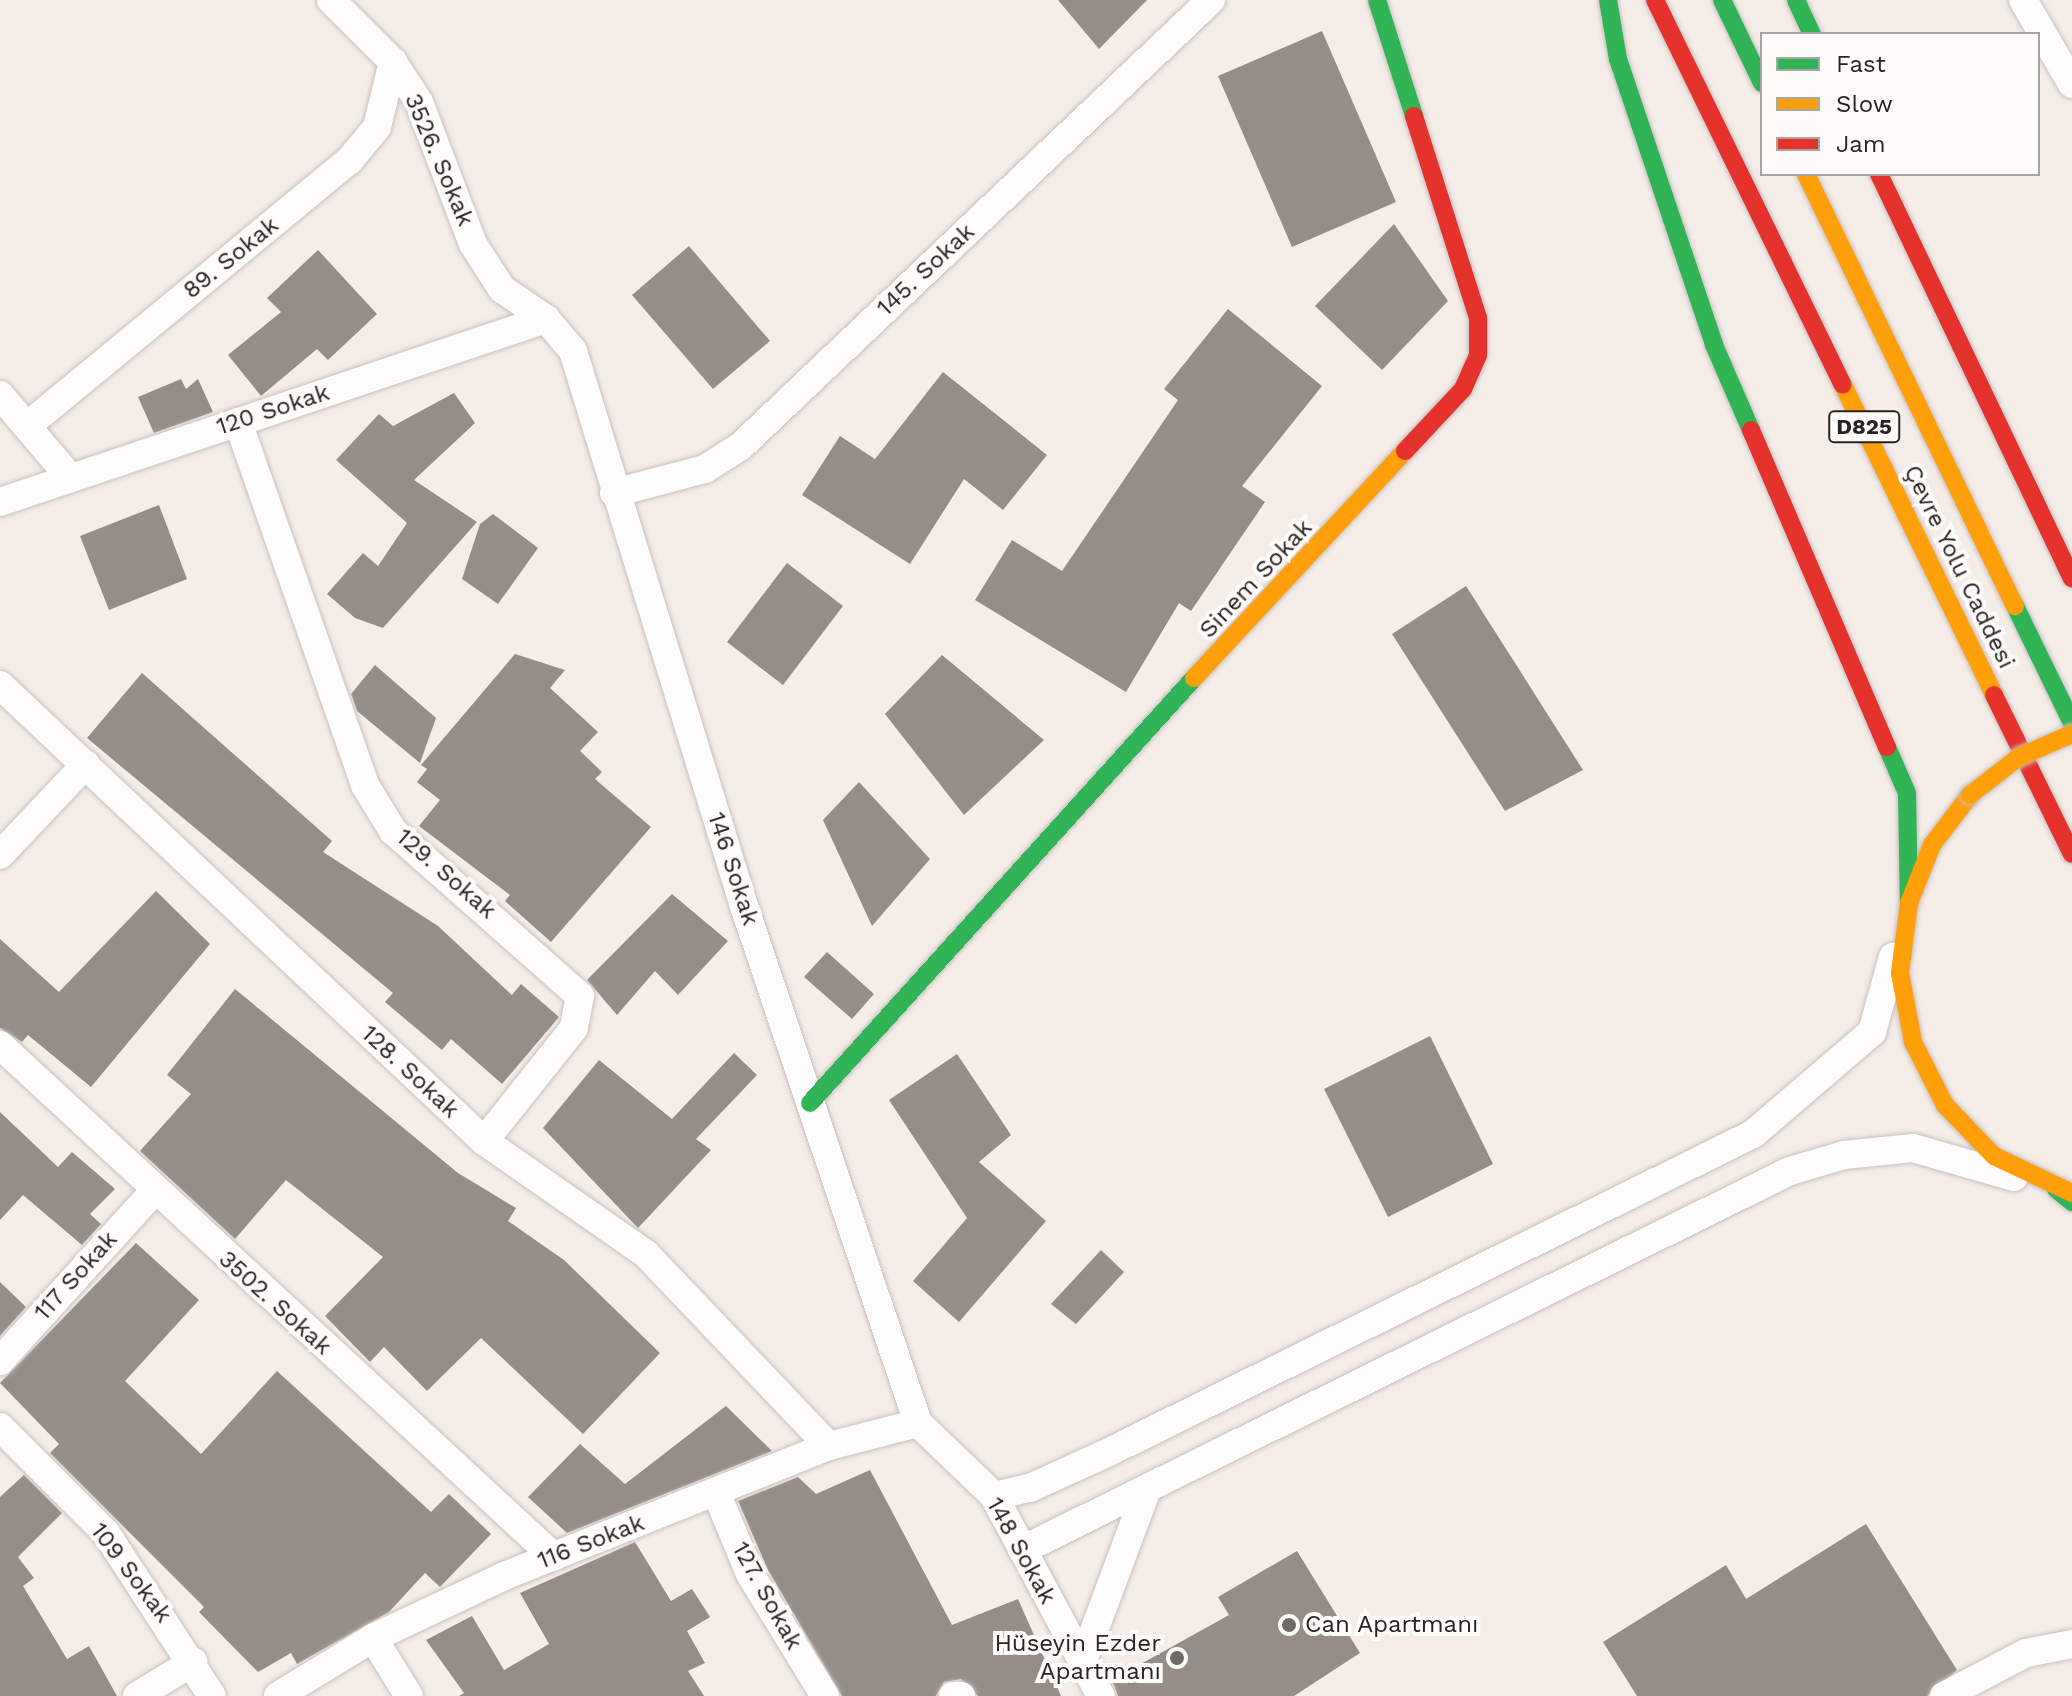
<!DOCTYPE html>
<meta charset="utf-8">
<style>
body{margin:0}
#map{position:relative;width:2072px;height:1696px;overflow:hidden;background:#f5ede8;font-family:"Work Sans",sans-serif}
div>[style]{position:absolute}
.building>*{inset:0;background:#958d88}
.roads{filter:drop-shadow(0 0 2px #c7c0bd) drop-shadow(0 0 2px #c7c0bd)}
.street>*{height:28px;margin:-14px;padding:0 14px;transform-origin:14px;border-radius:14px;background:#fefcfc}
.fast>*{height:18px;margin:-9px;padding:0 9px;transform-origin:9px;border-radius:9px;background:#30b455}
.slow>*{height:18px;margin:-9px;padding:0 9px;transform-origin:9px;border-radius:9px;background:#ff9f0a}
.jam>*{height:18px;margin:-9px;padding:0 9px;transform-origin:9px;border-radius:9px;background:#e5322d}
.bridges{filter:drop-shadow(0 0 2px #c7c0bd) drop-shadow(0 0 2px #c7c0bd)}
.slow-bridge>*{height:18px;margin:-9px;padding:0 9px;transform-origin:9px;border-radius:9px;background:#ff9f0a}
.dots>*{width:22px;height:22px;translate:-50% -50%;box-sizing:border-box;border:4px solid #fefcfa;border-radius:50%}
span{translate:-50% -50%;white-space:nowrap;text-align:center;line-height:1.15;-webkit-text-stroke:8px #fefcfa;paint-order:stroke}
.shield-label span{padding:2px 6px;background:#fefcfa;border:2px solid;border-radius:6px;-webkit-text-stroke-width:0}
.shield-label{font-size:22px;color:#28231f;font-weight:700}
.street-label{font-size:24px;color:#28231f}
.poi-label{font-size:24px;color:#28231f}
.left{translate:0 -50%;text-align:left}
.right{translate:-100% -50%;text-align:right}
.legend{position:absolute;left:1760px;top:32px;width:280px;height:144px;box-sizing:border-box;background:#fefcfa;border:2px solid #a8a5a2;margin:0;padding:10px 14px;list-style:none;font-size:24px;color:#28231f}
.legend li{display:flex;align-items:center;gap:16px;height:40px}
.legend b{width:40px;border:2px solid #a8a5a2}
</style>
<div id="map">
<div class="building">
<div style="clip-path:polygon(1058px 0,1147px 0,1099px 49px)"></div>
<div style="clip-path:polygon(1322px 31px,1396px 202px,1292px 247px,1218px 76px)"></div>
<div style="clip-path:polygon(1394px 224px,1448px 301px,1382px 370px,1315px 306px)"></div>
<div style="clip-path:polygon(689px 246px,770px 341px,713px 389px,632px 295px)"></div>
<div style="clip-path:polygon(318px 250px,377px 314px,328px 360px,317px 349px,261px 396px,228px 355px,281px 312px,267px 298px)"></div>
<div style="clip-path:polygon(1228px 309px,1322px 386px,1242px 486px,1265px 502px,1191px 611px,1179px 603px,1126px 692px,975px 600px,1012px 540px,1062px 571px,1178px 400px,1164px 389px)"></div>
<div style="clip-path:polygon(943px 372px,1047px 455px,1003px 510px,964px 479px,910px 564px,802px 495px,840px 436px,875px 459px)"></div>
<div style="clip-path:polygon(181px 379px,186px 389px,198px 379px,213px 412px,154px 433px,138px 397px)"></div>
<div style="clip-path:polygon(454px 393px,475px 423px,414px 480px,477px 522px,383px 628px,355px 618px,327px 594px,363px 553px,378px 566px,407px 523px,336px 460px,379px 414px,393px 426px)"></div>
<div style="clip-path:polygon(159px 505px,187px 579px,109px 610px,80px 536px)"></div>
<div style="clip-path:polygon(493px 514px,538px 548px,498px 604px,462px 579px,480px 524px)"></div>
<div style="clip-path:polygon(787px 563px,843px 606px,783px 685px,727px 642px)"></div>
<div style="clip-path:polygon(1466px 586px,1583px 770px,1505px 811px,1392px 634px)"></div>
<div style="clip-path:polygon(515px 654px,565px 670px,550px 688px,598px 732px,580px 751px,602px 772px,595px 779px,651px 827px,551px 942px,505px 901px,510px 895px,419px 826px,440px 800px,417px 782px,427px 769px,421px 765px)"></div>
<div style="clip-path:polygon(942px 655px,1044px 740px,964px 815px,885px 714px)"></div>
<div style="clip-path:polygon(375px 665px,436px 718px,420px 763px,357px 711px,351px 694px)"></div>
<div style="clip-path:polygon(142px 673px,332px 841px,323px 852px,438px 926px,512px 995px,521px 984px,559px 1017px,502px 1084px,451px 1039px,442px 1050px,385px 1002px,393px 993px,87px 738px)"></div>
<div style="clip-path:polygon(859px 782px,930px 859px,872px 926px,823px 820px)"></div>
<div style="clip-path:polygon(156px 891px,210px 944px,91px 1087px,28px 1035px,22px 1042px,0 1028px,0 939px,59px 992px)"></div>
<div style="clip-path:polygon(672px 894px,728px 941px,678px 995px,655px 971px,617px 1015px,587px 980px)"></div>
<div style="clip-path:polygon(827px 952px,874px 994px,852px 1019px,804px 977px)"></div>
<div style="clip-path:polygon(235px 989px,458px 1173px,516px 1208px,508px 1221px,564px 1260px,660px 1353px,583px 1434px,481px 1338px,427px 1391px,384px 1347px,370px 1362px,325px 1316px,383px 1257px,286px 1180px,235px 1239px,140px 1151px,191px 1094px,167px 1075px)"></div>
<div style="clip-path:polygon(1430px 1036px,1493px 1164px,1388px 1217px,1324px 1089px)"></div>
<div style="clip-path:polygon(734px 1053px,757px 1075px,696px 1139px,711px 1150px,638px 1228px,543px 1128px,599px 1060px,672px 1119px)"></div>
<div style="clip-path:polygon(957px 1054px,1011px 1135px,979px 1162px,1046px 1221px,959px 1322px,913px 1281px,967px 1218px,889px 1100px)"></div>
<div style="clip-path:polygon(0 1112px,58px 1167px,72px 1152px,115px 1189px,90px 1214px,101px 1224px,82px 1245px,23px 1195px,0 1220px)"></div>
<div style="clip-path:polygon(136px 1243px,199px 1300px,125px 1381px,201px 1454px,277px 1371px,431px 1512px,449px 1494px,491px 1534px,440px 1587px,425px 1573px,389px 1612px,297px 1664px,291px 1653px,258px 1672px,199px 1612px,204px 1607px,50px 1453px,59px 1444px,0 1383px)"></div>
<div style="clip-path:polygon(1101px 1250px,1124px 1272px,1076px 1324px,1051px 1304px)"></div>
<div style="clip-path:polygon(0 1282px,26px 1307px,0 1336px)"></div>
<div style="clip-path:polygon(726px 1406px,772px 1451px,567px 1533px,528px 1497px,580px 1444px,625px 1484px)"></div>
<div style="clip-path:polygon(870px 1470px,952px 1625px,1018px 1599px,1061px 1696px,978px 1696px,961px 1679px,944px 1682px,936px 1696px,842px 1696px,768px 1570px,738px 1501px,798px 1477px,816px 1494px)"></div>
<div style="clip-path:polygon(24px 1475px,62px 1513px,18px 1557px,34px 1578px,23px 1586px,67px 1659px,89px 1646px,117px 1696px,0 1696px,0 1497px)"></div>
<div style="clip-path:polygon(1866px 1524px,1957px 1670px,1927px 1696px,1637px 1696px,1603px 1642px,1726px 1565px,1746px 1599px)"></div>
<div style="clip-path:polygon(635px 1542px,671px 1601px,692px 1589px,710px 1617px,687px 1631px,705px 1663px,688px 1671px,704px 1696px,459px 1696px,464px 1693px,426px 1640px,472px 1616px,504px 1670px,549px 1644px,520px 1593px)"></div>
<div style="clip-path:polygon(1297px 1551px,1360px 1653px,1294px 1696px,1118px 1696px,1112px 1680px,1229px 1615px,1218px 1597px)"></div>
</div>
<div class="roads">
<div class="street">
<div style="left:331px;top:0;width:88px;rotate:45deg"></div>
<div style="left:393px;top:62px;width:48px;rotate:57deg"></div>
<div style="left:419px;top:102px;width:152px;rotate:69.2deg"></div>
<div style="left:473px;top:244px;width:54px;rotate:57.2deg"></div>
<div style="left:502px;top:289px;width:53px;rotate:34.3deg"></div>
<div style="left:546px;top:319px;width:42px;rotate:49.8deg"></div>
<div style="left:573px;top:351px;width:581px;rotate:72.88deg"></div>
<div style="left:744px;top:906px;width:545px;rotate:71.4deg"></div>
<div style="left:918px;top:1423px;width:105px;rotate:43.8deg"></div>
<div style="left:994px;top:1496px;width:227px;rotate:61.9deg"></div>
<div style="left:2023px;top:0;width:97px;rotate:59.7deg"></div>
<div style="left:0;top:395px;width:105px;rotate:49.6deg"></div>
<div style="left:238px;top:422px;width:385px;rotate:70.7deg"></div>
<div style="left:365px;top:785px;width:54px;rotate:58.7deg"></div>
<div style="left:393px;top:831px;width:249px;rotate:41.4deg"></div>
<div style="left:580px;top:996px;width:33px;rotate:101deg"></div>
<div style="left:574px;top:1028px;width:144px;rotate:128.5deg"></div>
<div style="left:27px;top:426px;width:417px;rotate:-39.5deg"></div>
<div style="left:349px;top:161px;width:44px;rotate:-50.5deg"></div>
<div style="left:377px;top:127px;width:67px;rotate:-76.2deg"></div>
<div style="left:614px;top:493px;width:94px;rotate:-14.8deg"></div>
<div style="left:705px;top:469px;width:43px;rotate:-32.6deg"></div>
<div style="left:741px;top:446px;width:648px;rotate:-43.5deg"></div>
<div style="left:0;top:502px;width:576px;rotate:-18.53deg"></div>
<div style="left:0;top:685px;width:665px;rotate:43.29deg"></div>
<div style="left:484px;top:1141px;width:198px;rotate:34.9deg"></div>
<div style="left:646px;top:1254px;width:265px;rotate:46.4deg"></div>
<div style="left:0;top:855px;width:125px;rotate:-46.6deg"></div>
<div style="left:0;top:1045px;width:754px;rotate:42.74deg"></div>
<div style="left:0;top:1361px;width:228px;rotate:-47.8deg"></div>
<div style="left:0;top:1427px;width:150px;rotate:45deg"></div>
<div style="left:106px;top:1533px;width:194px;rotate:57deg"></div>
<div style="left:716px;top:1492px;width:89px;rotate:67.5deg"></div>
<div style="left:750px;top:1574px;width:143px;rotate:58.4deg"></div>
<div style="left:994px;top:1496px;width:37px;rotate:-13deg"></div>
<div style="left:1030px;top:1488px;width:87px;rotate:-24.5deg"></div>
<div style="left:1109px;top:1452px;width:718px;rotate:-26.28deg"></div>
<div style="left:1753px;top:1134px;width:157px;rotate:-40.6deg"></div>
<div style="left:1872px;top:1032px;width:78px;rotate:-74.4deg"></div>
<div style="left:1022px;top:1550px;width:856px;rotate:-26.27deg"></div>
<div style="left:1790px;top:1171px;width:56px;rotate:-16.5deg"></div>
<div style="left:1844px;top:1155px;width:69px;rotate:-5.8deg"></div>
<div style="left:1913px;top:1148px;width:105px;rotate:16deg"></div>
<div style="left:373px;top:1638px;width:68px;rotate:58.2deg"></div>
<div style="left:1082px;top:1663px;width:183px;rotate:-69.5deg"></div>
<div style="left:137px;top:1696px;width:66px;rotate:-31.3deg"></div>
<div style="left:278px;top:1696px;width:111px;rotate:-31.4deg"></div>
<div style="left:373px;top:1638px;width:145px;rotate:-25.3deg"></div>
<div style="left:504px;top:1576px;width:350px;rotate:-21.8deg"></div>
<div style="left:829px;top:1446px;width:92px;rotate:-14.5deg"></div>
<div style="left:953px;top:1696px;width:8px"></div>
<div style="left:1944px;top:1696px;width:93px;rotate:-27.7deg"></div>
<div style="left:2026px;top:1653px;width:47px;rotate:-11.1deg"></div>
</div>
<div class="fast">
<div style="left:1377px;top:0;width:122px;rotate:72.3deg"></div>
<div style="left:1608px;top:0;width:60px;rotate:80.4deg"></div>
<div style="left:1618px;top:59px;width:302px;rotate:71.4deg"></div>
<div style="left:1714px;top:345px;width:93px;rotate:66.5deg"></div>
<div style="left:1722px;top:0;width:92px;rotate:64.3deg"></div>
<div style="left:1796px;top:0;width:38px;rotate:65deg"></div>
<div style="left:2015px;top:606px;width:130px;rotate:64deg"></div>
<div style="left:1887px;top:747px;width:50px;rotate:66.5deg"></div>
<div style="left:1907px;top:793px;width:110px;rotate:89deg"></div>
<div style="left:810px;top:1103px;width:573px;rotate:-47.9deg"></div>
<div style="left:2056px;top:1189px;width:21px;rotate:39deg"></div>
</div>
<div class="slow">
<div style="left:1806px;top:174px;width:480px;rotate:64.2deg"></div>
<div style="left:1843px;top:385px;width:345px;rotate:64deg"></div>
<div style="left:1194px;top:678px;width:310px;rotate:-47.1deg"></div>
<div style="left:1970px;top:795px;width:63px;rotate:127.2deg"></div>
<div style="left:1932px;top:845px;width:62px;rotate:111.6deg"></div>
<div style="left:1909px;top:903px;width:71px;rotate:97.3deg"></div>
<div style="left:1900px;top:973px;width:70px;rotate:79.3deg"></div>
<div style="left:1913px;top:1042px;width:71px;rotate:63.1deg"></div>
<div style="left:1945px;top:1105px;width:71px;rotate:46.1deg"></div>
<div style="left:1994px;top:1156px;width:86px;rotate:25.4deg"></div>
</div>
<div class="jam">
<div style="left:1655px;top:0;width:428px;rotate:64deg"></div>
<div style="left:1879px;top:174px;width:448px;rotate:64.5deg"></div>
<div style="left:1751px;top:430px;width:345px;rotate:66.8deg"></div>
<div style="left:1405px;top:451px;width:85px;rotate:-46.9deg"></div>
<div style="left:1463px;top:389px;width:37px;rotate:-66deg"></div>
<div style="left:1478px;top:355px;width:37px;rotate:-90deg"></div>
<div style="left:1478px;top:318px;width:212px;rotate:-107.6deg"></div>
<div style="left:1994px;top:695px;width:177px;rotate:63.9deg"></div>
</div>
</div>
<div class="bridges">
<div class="slow-bridge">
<div style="left:1970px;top:795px;width:62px;rotate:-37.8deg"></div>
<div style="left:2019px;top:757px;width:58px;rotate:-23.5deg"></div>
</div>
</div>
<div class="dots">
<div style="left:1289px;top:1625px;background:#706a65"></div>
<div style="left:1177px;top:1658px;background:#706a65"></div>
</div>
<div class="shield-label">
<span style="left:1864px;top:427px">D825</span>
</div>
<div class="street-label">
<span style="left:439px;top:160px;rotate:67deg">3526. Sokak</span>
<span style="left:231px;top:258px;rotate:-39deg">89. Sokak</span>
<span style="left:926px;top:270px;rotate:-43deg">145. Sokak</span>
<span style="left:273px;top:410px;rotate:-18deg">120 Sokak</span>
<span style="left:1959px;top:567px;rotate:64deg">Çevre Yolu Caddesi</span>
<span style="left:1256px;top:579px;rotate:-47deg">Sinem Sokak</span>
<span style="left:733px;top:869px;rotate:72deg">146 Sokak</span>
<span style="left:446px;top:874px;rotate:41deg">129. Sokak</span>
<span style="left:410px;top:1072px;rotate:43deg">128. Sokak</span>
<span style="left:76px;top:1276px;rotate:-48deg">117 Sokak</span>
<span style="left:275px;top:1303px;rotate:42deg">3502. Sokak</span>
<span style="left:591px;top:1542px;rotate:-21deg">116 Sokak</span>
<span style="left:1021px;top:1551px;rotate:61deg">148 Sokak</span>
<span style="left:131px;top:1573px;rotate:53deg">109 Sokak</span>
<span style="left:767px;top:1596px;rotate:61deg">127. Sokak</span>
</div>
<div class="poi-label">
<span class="left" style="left:1305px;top:1625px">Can Apartmanı</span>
<span class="right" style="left:1161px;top:1658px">Hüseyin Ezder<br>Apartmanı</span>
</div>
<ul class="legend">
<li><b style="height:10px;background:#30b455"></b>Fast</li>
<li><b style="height:10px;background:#ff9f0a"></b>Slow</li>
<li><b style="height:10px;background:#e5322d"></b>Jam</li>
</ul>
</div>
